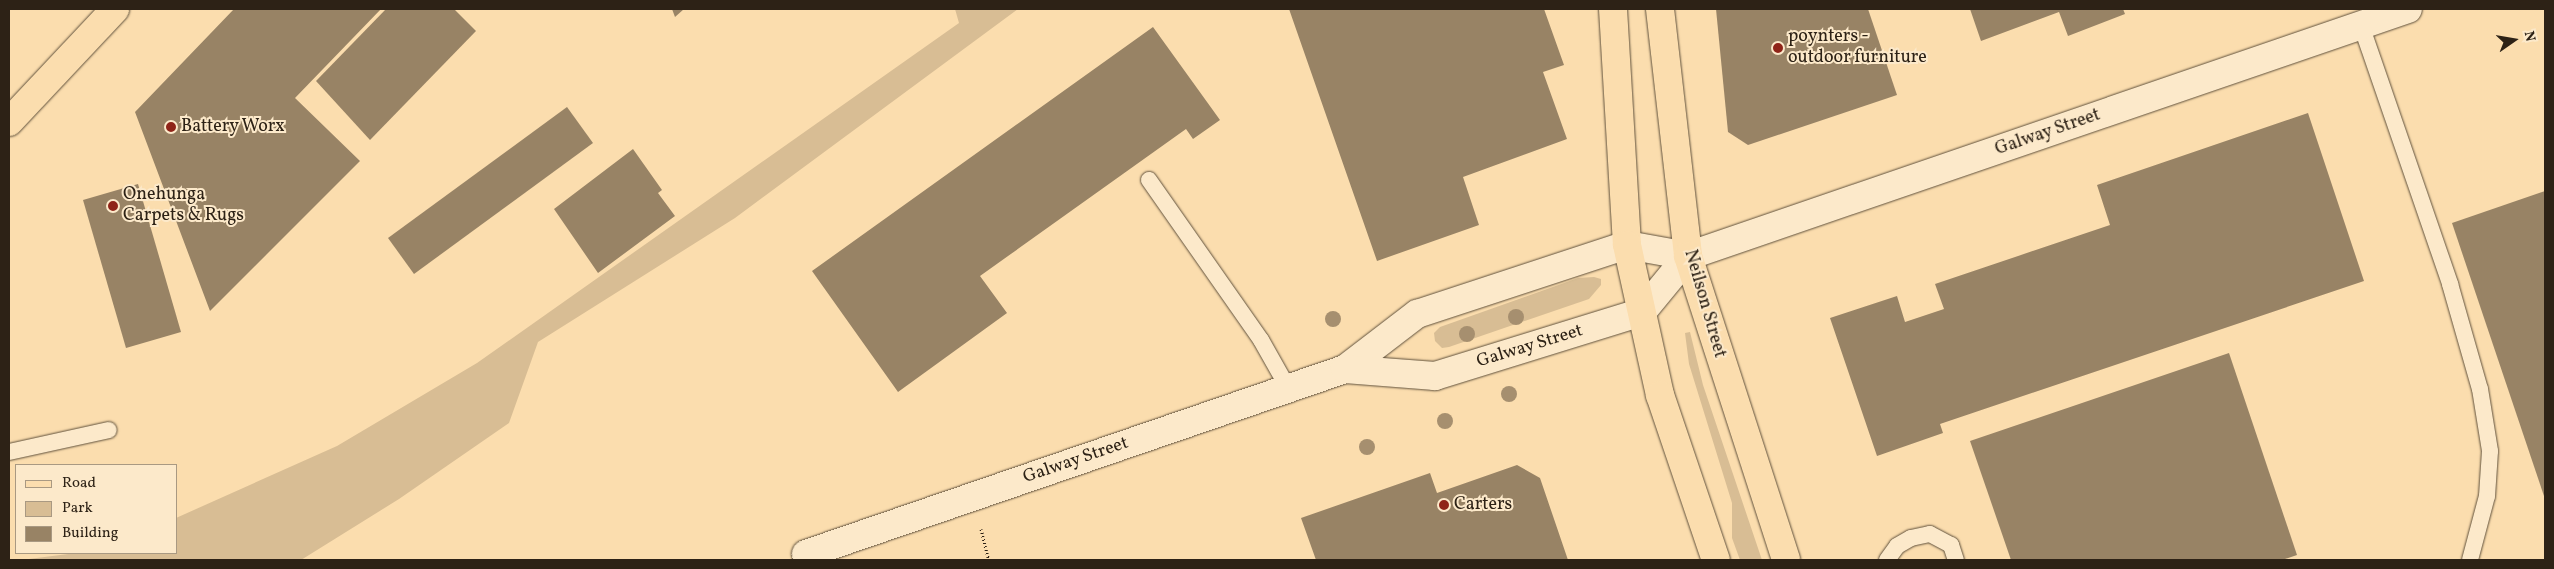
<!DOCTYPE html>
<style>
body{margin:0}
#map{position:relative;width:2554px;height:569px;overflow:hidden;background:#fbddae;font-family:Vollkorn,serif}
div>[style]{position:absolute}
.green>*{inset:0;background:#d8bd94}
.building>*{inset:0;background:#988365}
.path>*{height:3px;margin-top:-1.5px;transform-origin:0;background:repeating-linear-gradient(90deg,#2d2216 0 1px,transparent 0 3.5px)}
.roads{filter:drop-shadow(0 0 1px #60513c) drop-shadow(0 0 1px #60513c)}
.lane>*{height:16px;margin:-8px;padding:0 8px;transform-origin:8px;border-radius:8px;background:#fce9ca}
.street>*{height:28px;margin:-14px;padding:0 14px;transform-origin:14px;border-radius:14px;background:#fce9ca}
.secondary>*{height:28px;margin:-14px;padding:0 14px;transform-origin:14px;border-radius:14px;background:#fce9ca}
.primary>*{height:28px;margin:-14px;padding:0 14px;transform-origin:14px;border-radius:14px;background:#fbddae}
.trees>*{width:16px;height:16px;margin:-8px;border-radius:50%;background:#a68f6f}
.dots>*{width:14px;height:14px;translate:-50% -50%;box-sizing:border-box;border:2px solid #fce9ca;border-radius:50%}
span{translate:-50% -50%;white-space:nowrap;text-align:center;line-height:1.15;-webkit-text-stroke:4px #fce9ca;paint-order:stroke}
.poi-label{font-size:18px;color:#2d2216}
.left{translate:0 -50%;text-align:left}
.street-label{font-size:18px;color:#2d2216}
.frame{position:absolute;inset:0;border:10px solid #2d2216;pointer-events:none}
.legend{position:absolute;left:15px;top:464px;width:162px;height:90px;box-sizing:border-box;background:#fce9ca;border:1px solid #a99982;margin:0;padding:6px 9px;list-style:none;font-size:15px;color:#2d2216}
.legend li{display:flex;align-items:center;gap:10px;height:25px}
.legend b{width:25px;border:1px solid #a99982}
.north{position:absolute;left:2489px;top:15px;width:50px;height:50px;-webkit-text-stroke:4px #fce9ca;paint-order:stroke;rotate:77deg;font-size:14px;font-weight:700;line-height:20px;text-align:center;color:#2d2216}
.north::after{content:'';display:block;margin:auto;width:18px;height:22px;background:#2d2216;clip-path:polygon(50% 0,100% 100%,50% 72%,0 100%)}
</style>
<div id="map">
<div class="green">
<div style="clip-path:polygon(955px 9px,1018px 9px,735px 218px,538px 342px,509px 423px,399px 499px,301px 560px,21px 560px,76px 553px,176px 553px,176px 518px,337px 446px,477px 363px,959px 23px)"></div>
<div style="clip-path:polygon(1594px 277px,1601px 279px,1601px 285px,1589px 299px,1449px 347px,1442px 348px,1435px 341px,1434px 333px,1440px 327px,1578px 278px)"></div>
<div style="clip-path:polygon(1690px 332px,1703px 385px,1762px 560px,1740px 560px,1732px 538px,1732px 503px,1689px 364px,1685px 333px)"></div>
</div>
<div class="building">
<div style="clip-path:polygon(234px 9px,381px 9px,295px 98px,360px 161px,210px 311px,135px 112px)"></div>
<div style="clip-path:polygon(386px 9px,454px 9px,476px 31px,370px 140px,316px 81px)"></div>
<div style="clip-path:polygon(672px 9px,684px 9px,675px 17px)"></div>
<div style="clip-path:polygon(1289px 9px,1544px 9px,1564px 65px,1543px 72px,1567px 139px,1463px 177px,1479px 225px,1377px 261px)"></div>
<div style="clip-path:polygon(1716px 9px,1868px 9px,1897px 95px,1748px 145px,1728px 132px)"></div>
<div style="clip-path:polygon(1970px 9px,2123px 9px,2125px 14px,2068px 36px,2059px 12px,1981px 41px)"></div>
<div style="clip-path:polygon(1153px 27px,1220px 120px,1193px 139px,1186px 129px,980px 276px,1007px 313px,898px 392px,812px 271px)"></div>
<div style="clip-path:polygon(567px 107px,593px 143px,414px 274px,388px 238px)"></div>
<div style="clip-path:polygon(2308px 113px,2364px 281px,1940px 424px,1943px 433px,1877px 456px,1830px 318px,1897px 296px,1905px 322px,1944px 309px,1935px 284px,2110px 225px,2097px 185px)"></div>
<div style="clip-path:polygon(633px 149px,662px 190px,658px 193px,675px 216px,598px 273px,554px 209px)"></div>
<div style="clip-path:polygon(138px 184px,181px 332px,126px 348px,83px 200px)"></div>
<div style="clip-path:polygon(2545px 191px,2545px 499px,2452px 223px)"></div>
<div style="clip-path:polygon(2229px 353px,2297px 555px,2282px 560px,2011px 560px,1970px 441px)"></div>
<div style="clip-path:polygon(1517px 465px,1540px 478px,1568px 560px,1316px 560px,1301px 518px,1430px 473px,1437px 493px)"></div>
</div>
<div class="path">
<div style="left:981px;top:529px;width:32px;rotate:76deg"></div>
</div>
<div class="roads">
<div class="lane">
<div style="left:2361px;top:25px;width:274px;rotate:71deg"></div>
<div style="left:2450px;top:284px;width:109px;rotate:74.1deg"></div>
<div style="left:2480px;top:389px;width:63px;rotate:80.8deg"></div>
<div style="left:2490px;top:451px;width:45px;rotate:93.8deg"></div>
<div style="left:2487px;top:496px;width:66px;rotate:104.9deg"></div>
<div style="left:1149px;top:180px;width:195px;rotate:55deg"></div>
<div style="left:1261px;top:340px;width:55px;rotate:60.6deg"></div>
<div style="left:9px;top:452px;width:102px;rotate:-12.4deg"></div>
<div style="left:1887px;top:560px;width:17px;rotate:-54deg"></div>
<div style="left:1897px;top:546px;width:16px;rotate:-30deg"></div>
<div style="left:1911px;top:538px;width:19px;rotate:-12deg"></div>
<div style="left:1930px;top:534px;width:24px;rotate:28deg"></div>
<div style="left:1951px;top:545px;width:16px;rotate:72deg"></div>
</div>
<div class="street">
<div style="left:806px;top:554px;width:570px;rotate:-18.94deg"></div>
<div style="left:1345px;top:369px;width:91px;rotate:-37.4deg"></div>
<div style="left:1417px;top:314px;width:221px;rotate:-18.2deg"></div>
<div style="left:1627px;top:245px;width:62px;rotate:10.2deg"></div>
<div style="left:1688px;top:256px;width:72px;rotate:129.4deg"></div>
<div style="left:1642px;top:312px;width:217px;rotate:162.8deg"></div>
<div style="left:1435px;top:376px;width:90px;rotate:-175.6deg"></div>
</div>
<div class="secondary">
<div style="left:1688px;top:256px;width:761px;rotate:-18.93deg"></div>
</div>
<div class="primary">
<div style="left:1613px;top:9px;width:236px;rotate:86.6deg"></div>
<div style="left:1627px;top:245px;width:154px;rotate:77.6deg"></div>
<div style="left:1660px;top:395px;width:174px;rotate:71.3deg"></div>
<div style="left:1660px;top:9px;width:249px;rotate:83.5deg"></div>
<div style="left:1688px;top:256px;width:319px;rotate:72.1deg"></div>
<div style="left:9px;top:122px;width:155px;rotate:-46.8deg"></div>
</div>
</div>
<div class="trees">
<div style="left:1516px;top:317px"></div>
<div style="left:1333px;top:319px"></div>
<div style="left:1467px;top:334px"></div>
<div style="left:1509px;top:394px"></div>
<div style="left:1445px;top:421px"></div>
<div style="left:1367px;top:447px"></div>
</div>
<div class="dots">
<div style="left:1778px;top:48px;background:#8f2418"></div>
<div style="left:171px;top:127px;background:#8f2418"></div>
<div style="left:113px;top:206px;background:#8f2418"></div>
<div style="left:1444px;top:505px;background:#8f2418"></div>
</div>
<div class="poi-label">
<span class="left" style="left:1788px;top:48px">poynters -<br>outdoor furniture</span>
<span class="left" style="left:181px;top:127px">Battery Worx</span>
<span class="left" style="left:123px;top:206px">Onehunga<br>Carpets &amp; Rugs</span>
<span class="left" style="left:1454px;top:505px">Carters</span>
</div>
<div class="street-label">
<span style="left:2048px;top:133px;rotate:-19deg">Galway Street</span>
<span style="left:1704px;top:304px;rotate:74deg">Neilson Street</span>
<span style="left:1530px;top:347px;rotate:-17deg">Galway Street</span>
<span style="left:1076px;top:461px;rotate:-19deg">Galway Street</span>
</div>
<div class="frame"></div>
<ul class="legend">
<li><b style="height:6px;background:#fbddae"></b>Road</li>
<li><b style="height:14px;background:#d8bd94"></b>Park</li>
<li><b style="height:14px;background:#988365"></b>Building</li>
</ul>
<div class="north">N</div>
</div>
